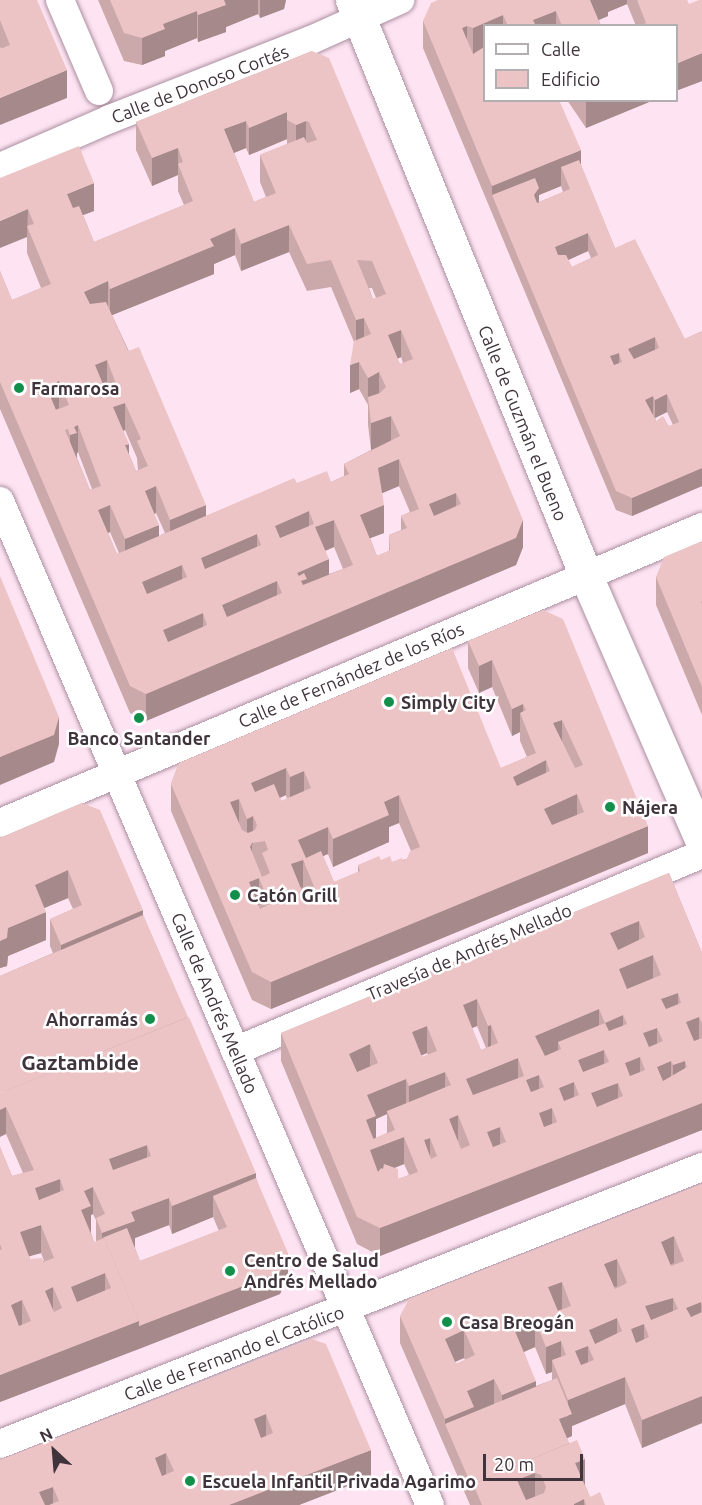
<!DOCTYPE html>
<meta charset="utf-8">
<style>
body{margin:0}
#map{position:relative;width:702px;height:1505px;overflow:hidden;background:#fee4f3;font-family:Ubuntu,sans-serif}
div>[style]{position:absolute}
.roads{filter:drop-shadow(0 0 2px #ab8fa0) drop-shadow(0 0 2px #ab8fa0)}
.street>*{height:28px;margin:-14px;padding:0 14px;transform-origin:14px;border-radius:14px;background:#fff}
.secondary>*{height:33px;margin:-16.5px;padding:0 16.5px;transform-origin:16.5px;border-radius:16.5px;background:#fff}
.wall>*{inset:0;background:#cba9aa}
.shaded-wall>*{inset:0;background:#a5898b}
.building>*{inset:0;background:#ecc4c6}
.dots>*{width:16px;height:16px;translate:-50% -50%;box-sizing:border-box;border:3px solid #fff;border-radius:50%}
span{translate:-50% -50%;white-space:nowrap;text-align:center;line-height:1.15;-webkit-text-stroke:5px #fff;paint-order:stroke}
.street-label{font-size:18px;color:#40343c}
.poi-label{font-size:18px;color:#40343c;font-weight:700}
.left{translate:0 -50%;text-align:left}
.right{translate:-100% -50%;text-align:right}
.quarter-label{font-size:21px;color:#40343c;font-weight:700}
.legend{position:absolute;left:483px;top:24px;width:195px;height:78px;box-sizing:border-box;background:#fff;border:2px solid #b3aeb1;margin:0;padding:8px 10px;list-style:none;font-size:18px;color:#40343c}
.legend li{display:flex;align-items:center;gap:12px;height:30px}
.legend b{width:30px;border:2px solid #b3aeb1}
.north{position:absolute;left:24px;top:1421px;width:60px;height:60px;-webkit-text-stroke:4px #fff;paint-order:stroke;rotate:334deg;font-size:16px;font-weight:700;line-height:24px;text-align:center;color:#40343c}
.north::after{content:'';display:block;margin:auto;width:21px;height:27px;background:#40343c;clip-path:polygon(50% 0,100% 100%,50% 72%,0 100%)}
.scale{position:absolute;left:483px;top:1454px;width:100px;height:27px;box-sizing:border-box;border:3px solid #40343c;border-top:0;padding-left:8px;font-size:18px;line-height:21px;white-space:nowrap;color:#40343c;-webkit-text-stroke:4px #fff;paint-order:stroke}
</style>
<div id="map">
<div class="roads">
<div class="street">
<div style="left:60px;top:0;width:99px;rotate:66.8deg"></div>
<div style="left:0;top:167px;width:120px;rotate:-23.6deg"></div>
<div style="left:110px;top:119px;width:216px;rotate:-21.5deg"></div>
<div style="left:311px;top:40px;width:98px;rotate:-24.2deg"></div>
<div style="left:0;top:501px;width:1092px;rotate:66.82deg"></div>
<div style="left:0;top:823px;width:762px;rotate:-22.86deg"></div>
<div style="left:235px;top:1051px;width:507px;rotate:-22.87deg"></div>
<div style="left:0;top:1444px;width:755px;rotate:-21.53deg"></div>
</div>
<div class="secondary">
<div style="left:352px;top:0;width:622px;rotate:67.89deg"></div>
<div style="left:586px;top:576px;width:290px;rotate:66.4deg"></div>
</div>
</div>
<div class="wall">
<div style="clip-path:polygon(0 0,67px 98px,1px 49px,0 47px)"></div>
<div style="clip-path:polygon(98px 0,286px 0,284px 9px,260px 18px,258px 14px,226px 27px,226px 32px,198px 42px,197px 38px,165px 51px,165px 56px,142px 65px,124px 61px)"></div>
<div style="clip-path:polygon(evenodd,438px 0,687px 0,702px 81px,676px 91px,676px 26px,636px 26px,627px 4px,608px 12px,608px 16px,599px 20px,601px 26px,484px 26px,484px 100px,581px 165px,615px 248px,685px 339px,702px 331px,702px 486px,632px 516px,616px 510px,423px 48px,423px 21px,438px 0,561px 186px,563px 192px,539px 202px,539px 195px,561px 186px,438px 0,588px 251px,591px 258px,572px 267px,568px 260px,588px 251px,438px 0,667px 412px,673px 425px,669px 426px,656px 421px,655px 418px,667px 412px)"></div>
<div style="clip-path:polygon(evenodd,312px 51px,523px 547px,516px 565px,146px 721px,130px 713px,0 409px,0 271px,12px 300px,41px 288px,27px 253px,27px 237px,0 178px,94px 211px,83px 215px,94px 242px,184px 205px,178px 191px,178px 175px,152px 186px,136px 150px,136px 122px,312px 51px,287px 139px,287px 144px,260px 155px,260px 182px,266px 197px,254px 202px,234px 153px,246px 148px,249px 155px,287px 139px,312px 51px,289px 252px,307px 291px,331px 287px,354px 342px,350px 393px,359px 389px,368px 405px,368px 425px,371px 450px,344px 464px,344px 476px,331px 482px,297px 483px,206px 516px,112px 315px,214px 274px,214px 264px,235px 255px,241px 271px,289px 252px,312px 51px,369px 288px,372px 288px,376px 298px,373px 299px,369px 288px,312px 51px,401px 357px,403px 363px,400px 364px,397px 359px,401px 357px,312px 51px,125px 430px,137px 458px,138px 470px,136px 471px,129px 454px,123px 431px,125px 430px,312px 51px,78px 452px,92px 489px,90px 490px,77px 458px,77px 453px,78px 452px,312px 51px,399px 486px,410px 512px,401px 516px,401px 530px,389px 535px,389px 551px,377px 556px,370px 538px,384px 533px,382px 493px,399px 486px,312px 51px,156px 513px,165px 533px,159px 536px,154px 514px,156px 513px,312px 51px,110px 532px,119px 553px,117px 554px,108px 533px,110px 532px,312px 51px,334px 547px,343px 569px,329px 574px,325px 551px,334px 547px)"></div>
<div style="clip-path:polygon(567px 100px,654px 100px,586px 128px)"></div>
<div style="clip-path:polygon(702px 541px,702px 715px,656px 605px,656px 577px)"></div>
<div style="clip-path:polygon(evenodd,543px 610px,648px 853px,271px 1009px,252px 1000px,171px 811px,171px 784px,179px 763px,501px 768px,527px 757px,520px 741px,520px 732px,512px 736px,492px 687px,479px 693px,468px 668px,468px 641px,543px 610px,286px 795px,287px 799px,281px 801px,280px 798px,286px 795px,543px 610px,399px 823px,411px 851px,407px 859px,392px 862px,381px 860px,358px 865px,358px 872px,334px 882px,323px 856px,328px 854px,333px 867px,389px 842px,389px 827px,399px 823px)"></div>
<div style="clip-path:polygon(evenodd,82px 803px,143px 915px,256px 1178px,288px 1276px,280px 1294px,0 1402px,0 1147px,12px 1176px,23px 1173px,6px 1134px,0 976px,53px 953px,50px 946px,50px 919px,73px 909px,68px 898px,44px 908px,46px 940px,8px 956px,7px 966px,0 968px,0 838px,82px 803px,93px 1214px,96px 1220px,96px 1242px,94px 1242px,91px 1233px,91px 1215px,93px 1214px,82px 803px,213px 1217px,219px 1231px,140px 1261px,135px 1248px,135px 1238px,169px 1225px,172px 1234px,213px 1217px,82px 803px,41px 1253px,44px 1261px,30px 1259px,29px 1256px,41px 1253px)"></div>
<div style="clip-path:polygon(evenodd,669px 873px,702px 953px,702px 1130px,380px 1256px,357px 1244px,281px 1061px,281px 1033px,669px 873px,477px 1026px,486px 1048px,481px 1050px,472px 1028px,477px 1026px,669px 873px,427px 1053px,428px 1055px,422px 1057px,421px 1056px,427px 1053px,669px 873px,387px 1114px,387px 1133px,376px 1138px,376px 1119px,387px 1114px,669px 873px,404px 1164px,409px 1175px,398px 1179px,394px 1168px,404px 1164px)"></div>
<div style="clip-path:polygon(evenodd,702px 1184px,702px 1423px,642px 1448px,625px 1404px,572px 1426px,572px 1436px,567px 1438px,585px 1485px,590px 1497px,605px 1505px,470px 1505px,400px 1343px,400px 1316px,702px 1184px,535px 1347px,546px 1374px,552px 1372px,552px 1380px,536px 1386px,524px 1352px,535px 1347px,702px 1184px,464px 1358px,465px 1360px,456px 1364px,455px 1362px,464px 1358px)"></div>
<div style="clip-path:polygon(312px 1339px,371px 1477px,299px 1505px,0 1505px)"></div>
</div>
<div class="shaded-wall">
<div style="clip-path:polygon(223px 0,258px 0,258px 14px,226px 27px,226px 32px,198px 42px,198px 15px)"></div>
<div style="clip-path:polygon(260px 0,286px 0,284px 9px,260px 18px)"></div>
<div style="clip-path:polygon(589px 0,627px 0,627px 4px,608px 12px,608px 16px,589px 24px)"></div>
<div style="clip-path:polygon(197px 11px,197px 38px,165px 51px,165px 56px,142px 65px,142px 38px,163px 24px)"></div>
<div style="clip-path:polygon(556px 11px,556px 26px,533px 26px,533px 20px)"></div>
<div style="clip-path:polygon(503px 15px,503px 26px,484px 26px,484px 51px,473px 56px,473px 28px)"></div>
<div style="clip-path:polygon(467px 26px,467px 54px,462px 28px)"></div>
<div style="clip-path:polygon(702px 53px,702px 81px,676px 91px,676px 64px)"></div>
<div style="clip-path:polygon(67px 70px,67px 98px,0 125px,0 98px)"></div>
<div style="clip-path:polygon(587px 100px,654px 100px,586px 128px,586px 101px)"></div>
<div style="clip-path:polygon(287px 112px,287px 139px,249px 155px,249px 128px)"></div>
<div style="clip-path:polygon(246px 121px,246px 148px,224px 157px,224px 129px)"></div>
<div style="clip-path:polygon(306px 121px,306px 148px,296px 153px,296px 125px)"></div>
<div style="clip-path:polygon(178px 148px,178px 175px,152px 186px,152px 158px)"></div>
<div style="clip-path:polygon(581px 150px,581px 177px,561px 167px,561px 186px,539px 195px,539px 207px,492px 195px,492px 186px)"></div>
<div style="clip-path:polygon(94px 183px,94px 211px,67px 221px,67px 194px)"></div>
<div style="clip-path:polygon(28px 209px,27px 237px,0 248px,0 221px)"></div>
<div style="clip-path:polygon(289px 225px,289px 252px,241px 271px,241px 244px)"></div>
<div style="clip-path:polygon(235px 228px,235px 255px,214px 264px,214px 274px,110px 316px,110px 289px,210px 239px)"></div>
<div style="clip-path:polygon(588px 233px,588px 251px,555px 266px,555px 247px)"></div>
<div style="clip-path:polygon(108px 281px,108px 308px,84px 319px,84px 292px)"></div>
<div style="clip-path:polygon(364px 318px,364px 345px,356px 348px,356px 320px)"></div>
<div style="clip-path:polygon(401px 330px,401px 357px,388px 363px,388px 335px)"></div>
<div style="clip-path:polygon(655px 337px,655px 356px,628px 367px,628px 349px)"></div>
<div style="clip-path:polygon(619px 353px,619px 371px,610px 375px,610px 356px)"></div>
<div style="clip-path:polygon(107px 360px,107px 388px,95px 393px,95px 365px)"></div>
<div style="clip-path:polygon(359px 362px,359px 389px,350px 393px,350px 365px)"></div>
<div style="clip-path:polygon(379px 372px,379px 400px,368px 397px,368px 405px,368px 378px)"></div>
<div style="clip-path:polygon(59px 381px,59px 408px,46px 414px,46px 386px)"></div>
<div style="clip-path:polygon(667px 394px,667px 412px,655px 418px,655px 400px)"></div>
<div style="clip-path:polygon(653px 396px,653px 415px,645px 400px)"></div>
<div style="clip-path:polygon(125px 403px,125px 430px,113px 435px,113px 407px)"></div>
<div style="clip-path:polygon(391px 416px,391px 443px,371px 450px,371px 423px)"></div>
<div style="clip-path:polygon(78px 425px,78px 452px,77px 453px,77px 460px,70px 463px,70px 435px,74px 427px)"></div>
<div style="clip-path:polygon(129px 444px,129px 471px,125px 445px)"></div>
<div style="clip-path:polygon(399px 459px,399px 486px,378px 495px,378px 468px)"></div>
<div style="clip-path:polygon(702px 468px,702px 486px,632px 516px,632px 498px)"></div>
<div style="clip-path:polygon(156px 486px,156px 513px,145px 518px,145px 491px)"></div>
<div style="clip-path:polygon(456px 493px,456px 520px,429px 532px,429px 504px)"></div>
<div style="clip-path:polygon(110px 505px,110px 532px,98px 537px,98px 510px)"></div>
<div style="clip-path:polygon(206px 505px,206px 532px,170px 547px,170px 520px)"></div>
<div style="clip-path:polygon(384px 505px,384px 533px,360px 542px,360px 515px)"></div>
<div style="clip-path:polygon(309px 511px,309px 539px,275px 553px,275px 526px)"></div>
<div style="clip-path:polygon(334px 520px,334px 547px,315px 555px,315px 527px)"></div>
<div style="clip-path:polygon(523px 520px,523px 547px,516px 565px,146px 721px,146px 694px)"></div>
<div style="clip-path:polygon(159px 525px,159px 552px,125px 566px,125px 539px)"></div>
<div style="clip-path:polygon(257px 534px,257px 561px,201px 585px,201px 558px)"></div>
<div style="clip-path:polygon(329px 559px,329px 587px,307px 606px,297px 573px)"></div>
<div style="clip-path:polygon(182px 565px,182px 592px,142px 609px,142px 582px)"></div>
<div style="clip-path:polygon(277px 581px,277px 608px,222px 632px,222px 605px)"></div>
<div style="clip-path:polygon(203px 613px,203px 640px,163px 657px,163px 630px)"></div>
<div style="clip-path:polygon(492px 660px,492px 687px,479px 693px,479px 666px)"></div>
<div style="clip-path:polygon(523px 704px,523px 720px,520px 713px,520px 732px,512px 736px,512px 709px)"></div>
<div style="clip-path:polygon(59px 717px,59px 744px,54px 762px,0 785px,0 757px)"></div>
<div style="clip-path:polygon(562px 720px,562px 747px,553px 723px)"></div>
<div style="clip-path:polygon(546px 760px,546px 787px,513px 804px,513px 777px)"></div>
<div style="clip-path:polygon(286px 768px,286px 795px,251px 810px,251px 783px)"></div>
<div style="clip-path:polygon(304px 771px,304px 799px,290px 804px,290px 777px)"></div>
<div style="clip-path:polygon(577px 794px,577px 822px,544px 836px,544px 809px)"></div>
<div style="clip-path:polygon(399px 795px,399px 823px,389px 827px,389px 842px,333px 867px,333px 839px,384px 802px)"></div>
<div style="clip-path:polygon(239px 799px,239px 826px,230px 802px)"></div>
<div style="clip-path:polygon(253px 816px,253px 844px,252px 844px,252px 871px,247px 846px,247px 819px)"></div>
<div style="clip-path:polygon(648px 826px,648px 853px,271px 1009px,271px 982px)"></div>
<div style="clip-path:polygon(328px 827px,328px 854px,304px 864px,303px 860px,303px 887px,291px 892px,291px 864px,298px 840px)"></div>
<div style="clip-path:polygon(68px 870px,68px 898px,35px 912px,35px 885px)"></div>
<div style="clip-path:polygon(259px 878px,259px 905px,249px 910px,249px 882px)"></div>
<div style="clip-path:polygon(143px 910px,143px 938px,61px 973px,61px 945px)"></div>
<div style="clip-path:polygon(46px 912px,46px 940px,8px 956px,7px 966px,0 968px,0 941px,8px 928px)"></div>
<div style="clip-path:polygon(639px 921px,639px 949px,610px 961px,610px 933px)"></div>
<div style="clip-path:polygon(653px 955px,653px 982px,619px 996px,619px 969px)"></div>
<div style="clip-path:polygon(678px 993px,678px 1020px,661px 1027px,661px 999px)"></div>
<div style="clip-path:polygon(477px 999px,477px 1026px,463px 1032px,463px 1005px)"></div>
<div style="clip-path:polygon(599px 1009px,599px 1036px,561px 1049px,558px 1042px,558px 1053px,535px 1063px,535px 1036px)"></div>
<div style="clip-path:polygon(623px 1015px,623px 1042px,605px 1050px,605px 1023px)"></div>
<div style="clip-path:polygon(699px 1017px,699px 1044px,686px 1049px,686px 1022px)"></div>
<div style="clip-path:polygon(491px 1025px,491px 1052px,488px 1053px,488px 1026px)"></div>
<div style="clip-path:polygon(427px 1026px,427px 1053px,412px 1059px,412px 1032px)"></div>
<div style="clip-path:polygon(657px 1028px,657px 1055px,643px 1061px,643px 1033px)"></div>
<div style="clip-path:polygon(370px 1044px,370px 1072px,349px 1081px,349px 1054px)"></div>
<div style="clip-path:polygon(604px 1050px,604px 1077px,578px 1087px,578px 1060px)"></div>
<div style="clip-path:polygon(640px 1057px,640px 1084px,625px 1090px,625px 1063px)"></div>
<div style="clip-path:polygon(518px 1058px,518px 1086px,466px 1106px,466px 1079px)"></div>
<div style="clip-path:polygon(671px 1061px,671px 1089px,657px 1094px,657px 1067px)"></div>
<div style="clip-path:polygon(685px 1061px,685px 1088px,673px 1093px,673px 1065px)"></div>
<div style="clip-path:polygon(445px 1072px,445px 1099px,409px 1114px,409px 1086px)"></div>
<div style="clip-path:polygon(539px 1075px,539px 1102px,526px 1107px,526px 1080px)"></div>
<div style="clip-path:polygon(406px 1079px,406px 1107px,387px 1111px,387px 1114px,376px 1119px,376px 1144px,366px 1120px,367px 1095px)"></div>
<div style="clip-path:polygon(574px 1082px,574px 1110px,559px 1115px,559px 1088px)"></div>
<div style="clip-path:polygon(618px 1083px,618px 1110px,591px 1121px,591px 1093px)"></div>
<div style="clip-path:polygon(0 1098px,6px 1107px,6px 1134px,0 1137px)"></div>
<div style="clip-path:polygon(702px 1103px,702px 1130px,380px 1256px,380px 1228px)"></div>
<div style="clip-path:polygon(552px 1108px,552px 1135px,539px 1140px,539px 1113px)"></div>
<div style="clip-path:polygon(458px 1115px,458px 1142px,449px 1119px)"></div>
<div style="clip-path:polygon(500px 1127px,500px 1155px,487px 1160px,487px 1132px)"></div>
<div style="clip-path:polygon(404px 1137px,404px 1164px,370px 1178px,370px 1150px)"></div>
<div style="clip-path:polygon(430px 1138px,430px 1165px,424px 1140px)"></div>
<div style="clip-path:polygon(147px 1145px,147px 1172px,109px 1187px,109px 1159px)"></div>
<div style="clip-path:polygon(256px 1173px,256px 1201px,213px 1196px,213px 1217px,172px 1234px,172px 1206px)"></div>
<div style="clip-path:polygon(60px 1179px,60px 1206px,35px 1216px,35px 1188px)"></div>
<div style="clip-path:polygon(93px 1187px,93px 1214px,91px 1215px,91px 1233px,81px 1210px,84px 1191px)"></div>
<div style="clip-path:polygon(169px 1198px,169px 1225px,135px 1238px,135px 1248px,102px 1238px,102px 1233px,131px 1212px)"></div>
<div style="clip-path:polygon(41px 1225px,41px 1253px,20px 1259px,20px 1232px)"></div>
<div style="clip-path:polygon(674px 1236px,674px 1263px,661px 1269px,661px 1242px)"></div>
<div style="clip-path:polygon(288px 1253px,288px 1276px,280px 1294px,139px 1349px,139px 1326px)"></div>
<div style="clip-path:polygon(617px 1259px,617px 1286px,604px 1291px,604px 1264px)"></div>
<div style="clip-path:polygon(105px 1273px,105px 1301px,71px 1315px,71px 1287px)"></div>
<div style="clip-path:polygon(562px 1282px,562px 1309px,548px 1314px,548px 1287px)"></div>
<div style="clip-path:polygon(53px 1287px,53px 1315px,45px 1291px)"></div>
<div style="clip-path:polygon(673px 1298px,673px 1325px,647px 1333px,645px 1306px)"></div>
<div style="clip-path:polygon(22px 1300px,22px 1327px,11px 1332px,11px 1305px)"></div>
<div style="clip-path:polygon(701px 1302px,701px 1330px,686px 1336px,686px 1308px)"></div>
<div style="clip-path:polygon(617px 1318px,617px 1345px,589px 1349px,589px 1330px)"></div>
<div style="clip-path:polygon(535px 1320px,535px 1347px,514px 1356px,514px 1329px)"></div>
<div style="clip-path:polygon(139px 1321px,139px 1349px,0 1402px,0 1375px)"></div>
<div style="clip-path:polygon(644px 1324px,644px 1352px,631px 1357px,631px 1329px)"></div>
<div style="clip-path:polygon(464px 1330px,464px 1358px,445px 1366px,445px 1339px)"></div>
<div style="clip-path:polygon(561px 1341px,561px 1368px,552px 1360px,552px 1372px,546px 1374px,546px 1347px)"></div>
<div style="clip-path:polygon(588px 1346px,588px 1374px,575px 1379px,575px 1351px)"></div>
<div style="clip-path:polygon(625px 1377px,625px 1404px,572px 1426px,572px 1436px,559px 1442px,559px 1419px,568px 1416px,568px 1400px)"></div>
<div style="clip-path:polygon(494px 1379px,494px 1406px,445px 1424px,445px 1447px,445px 1419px,467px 1391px)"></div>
<div style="clip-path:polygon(536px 1381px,536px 1408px,502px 1423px,502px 1395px)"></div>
<div style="clip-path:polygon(702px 1396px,702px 1423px,642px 1448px,642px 1420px)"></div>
<div style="clip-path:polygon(266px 1414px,266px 1442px,254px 1446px,254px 1419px)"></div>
<div style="clip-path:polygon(571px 1447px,541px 1475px,535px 1473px,535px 1500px,523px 1505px,475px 1488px)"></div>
<div style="clip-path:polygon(371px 1450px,371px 1477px,299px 1505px,229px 1505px)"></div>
<div style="clip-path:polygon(166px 1453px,166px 1480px,155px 1485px,155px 1458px)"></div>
<div style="clip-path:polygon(585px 1459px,585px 1487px,575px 1463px)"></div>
<div style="clip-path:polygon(53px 1487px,53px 1505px,39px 1505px,39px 1492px)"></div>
<div style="clip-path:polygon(584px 1499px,584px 1505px,574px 1505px,574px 1504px)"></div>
</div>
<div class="building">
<div style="clip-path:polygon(0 0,37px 0,67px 70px,0 98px,0 49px,10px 45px,0 20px)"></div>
<div style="clip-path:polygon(110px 0,224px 0,226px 5px,198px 15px,197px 11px,163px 24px,165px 29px,142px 38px,124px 33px)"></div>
<div style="clip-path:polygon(438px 0,590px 0,601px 26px,562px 26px,556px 11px,533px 20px,536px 26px,508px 26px,503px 15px,473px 28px,467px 26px,462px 28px,473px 54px,484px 47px,484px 100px,559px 100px,581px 150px,492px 186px,423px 21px,431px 3px)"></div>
<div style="clip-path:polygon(637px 0,687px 0,689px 4px,699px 0,702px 0,702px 53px,676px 64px,676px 26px,640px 26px,646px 23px)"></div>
<div style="clip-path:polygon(evenodd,312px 51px,329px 58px,523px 520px,516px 538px,146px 694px,130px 686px,0 382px,0 271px,12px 300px,51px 284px,27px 226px,34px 224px,28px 209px,0 221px,0 178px,79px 146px,94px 183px,67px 194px,73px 208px,79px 206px,94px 242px,193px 201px,178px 164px,183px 162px,178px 148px,152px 158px,136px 122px,312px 51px,287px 112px,287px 120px,296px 125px,306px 121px,309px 122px,317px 140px,307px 143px,304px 137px,260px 155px,276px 193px,254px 202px,224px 129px,246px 121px,249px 128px,287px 112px,312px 51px,289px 225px,307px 264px,331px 260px,356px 320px,364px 318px,371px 334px,354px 341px,350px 365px,359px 362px,368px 378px,379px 372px,386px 387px,380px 393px,368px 397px,371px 423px,391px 416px,400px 436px,344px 464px,349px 474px,331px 482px,327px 471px,297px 483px,294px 478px,117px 554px,98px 510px,110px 505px,125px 539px,159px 525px,145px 491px,156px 486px,170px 520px,206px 505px,139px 347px,128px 351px,106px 302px,90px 304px,84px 292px,108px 281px,110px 289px,214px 246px,210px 239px,235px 228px,241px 244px,289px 225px,312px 51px,357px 260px,372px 261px,386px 294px,373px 299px,357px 260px,312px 51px,401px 330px,413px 359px,400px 364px,388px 335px,401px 330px,312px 51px,107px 360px,116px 384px,105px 389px,95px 365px,107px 360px,312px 51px,59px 381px,69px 405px,56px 410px,46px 386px,59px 381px,312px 51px,125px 403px,141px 439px,137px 441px,148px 466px,136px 471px,125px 445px,129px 444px,113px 407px,125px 403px,312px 51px,78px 425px,101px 486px,90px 490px,65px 430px,68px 429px,70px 435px,77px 433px,74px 427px,78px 425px,312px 51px,399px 459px,419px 509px,401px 516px,407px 528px,389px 535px,390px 550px,377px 556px,360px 515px,384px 505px,378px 468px,399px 459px,312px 51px,456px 493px,461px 504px,434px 516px,429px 504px,456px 493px,312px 51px,309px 511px,314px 524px,280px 538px,275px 526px,309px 511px,312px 51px,334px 520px,353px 565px,303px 585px,301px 581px,307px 579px,304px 573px,299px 576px,297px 573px,329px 559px,315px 527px,334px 520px,312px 51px,257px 534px,261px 545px,205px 569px,201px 558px,257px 534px,312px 51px,182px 565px,187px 577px,147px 594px,142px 582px,182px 565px,312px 51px,277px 581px,282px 593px,227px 617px,222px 605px,277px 581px,312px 51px,203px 613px,207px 625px,168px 642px,163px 630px,203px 613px)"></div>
<div style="clip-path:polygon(evenodd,579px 160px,615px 248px,635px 239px,685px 339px,702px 331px,702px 468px,632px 498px,616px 491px,492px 195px,535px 178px,539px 188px,534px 195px,537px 203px,570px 189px,561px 167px,579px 160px,588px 233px,598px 255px,572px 267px,566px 255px,558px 255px,555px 247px,588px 233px,579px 160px,655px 337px,659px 348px,634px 359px,628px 349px,655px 337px,579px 160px,619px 353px,622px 362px,614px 365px,610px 356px,619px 353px,579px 160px,667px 394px,679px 422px,669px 426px,663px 416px,656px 421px,645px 400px,653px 396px,655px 400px,667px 394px)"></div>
<div style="clip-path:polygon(702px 541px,702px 601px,701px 602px,702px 604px,702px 687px,656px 577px,664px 557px)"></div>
<div style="clip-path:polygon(0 576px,59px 717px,54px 735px,0 757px)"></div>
<div style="clip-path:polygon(evenodd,543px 610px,563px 619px,648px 826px,271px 982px,252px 972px,171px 784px,179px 763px,452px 648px,501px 768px,536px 753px,520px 713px,526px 710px,523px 704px,512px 709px,492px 660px,479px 666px,468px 641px,543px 610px,562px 720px,583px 765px,575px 768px,553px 723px,562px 720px,543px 610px,546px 760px,550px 771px,517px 786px,513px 777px,546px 760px,543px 610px,286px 768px,290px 777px,304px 771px,311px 788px,281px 801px,274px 784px,255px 792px,251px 783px,286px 768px,543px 610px,577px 794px,584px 812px,552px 825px,544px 809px,577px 794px,543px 610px,399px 795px,420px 847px,410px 851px,407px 859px,403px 861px,402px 858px,392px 862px,390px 856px,381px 860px,379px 856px,358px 865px,360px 871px,334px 882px,321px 851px,306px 858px,298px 840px,328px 827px,333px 839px,389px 815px,384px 802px,399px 795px,543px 610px,239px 799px,247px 819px,253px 816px,257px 825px,255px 830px,248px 833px,242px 830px,230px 802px,239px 799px,543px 610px,265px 841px,268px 850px,262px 853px,270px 873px,262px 877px,250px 847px,252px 843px,265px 841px,543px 610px,303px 860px,314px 886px,302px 891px,291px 864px,303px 860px,543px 610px,259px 878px,270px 904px,260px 909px,249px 882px,259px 878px)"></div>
<div style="clip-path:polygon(82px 803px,100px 810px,143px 910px,61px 945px,50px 919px,82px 905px,68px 870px,35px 885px,46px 912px,8px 928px,7px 938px,0 941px,0 838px)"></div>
<div style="clip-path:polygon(evenodd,669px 873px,702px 953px,702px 1023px,699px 1017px,686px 1022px,694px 1041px,702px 1038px,702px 1103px,380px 1228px,357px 1217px,281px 1033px,669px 873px,639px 921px,645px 937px,618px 950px,610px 933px,639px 921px,669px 873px,653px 955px,661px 975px,627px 989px,619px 969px,653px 955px,669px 873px,678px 993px,681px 1003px,666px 1009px,661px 999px,678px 993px,669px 873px,477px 999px,488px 1026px,491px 1025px,498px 1043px,481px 1050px,463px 1005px,477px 999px,669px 873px,599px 1009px,605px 1023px,623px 1015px,627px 1024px,609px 1031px,605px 1023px,558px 1042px,561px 1049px,545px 1056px,535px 1036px,599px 1009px,669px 873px,427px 1026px,437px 1051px,422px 1057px,412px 1032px,427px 1026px,669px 873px,657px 1028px,663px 1041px,649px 1047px,643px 1033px,657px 1028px,669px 873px,370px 1044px,378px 1063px,357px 1072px,349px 1054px,370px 1044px,669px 873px,604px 1050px,609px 1062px,583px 1072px,578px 1060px,604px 1050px,669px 873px,640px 1057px,645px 1070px,630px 1076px,625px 1063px,640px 1057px,669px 873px,518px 1058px,524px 1076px,473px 1095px,466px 1079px,518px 1058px,669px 873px,671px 1061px,673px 1065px,685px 1061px,687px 1067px,663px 1081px,657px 1067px,671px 1061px,669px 873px,445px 1072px,451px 1085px,387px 1111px,395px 1130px,373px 1139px,366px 1120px,376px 1116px,367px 1095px,406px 1079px,409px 1086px,445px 1072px,669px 873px,539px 1075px,544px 1087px,531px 1092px,526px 1080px,539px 1075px,669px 873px,574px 1082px,579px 1095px,564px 1101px,559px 1088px,574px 1082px,669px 873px,618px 1083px,623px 1096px,597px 1107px,591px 1093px,618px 1083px,669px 873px,552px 1108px,557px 1122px,544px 1127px,539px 1113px,552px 1108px,669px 873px,458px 1115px,470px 1145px,461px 1149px,449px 1119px,458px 1115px,669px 873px,500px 1127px,506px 1142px,493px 1147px,487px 1132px,500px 1127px,669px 873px,404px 1137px,418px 1172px,398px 1179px,398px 1169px,384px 1164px,383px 1169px,381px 1168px,378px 1172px,370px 1150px,404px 1137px,669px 873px,430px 1138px,437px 1156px,431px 1159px,424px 1140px,430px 1138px)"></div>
<div style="clip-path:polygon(143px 915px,188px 1017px,0 1093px,0 976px)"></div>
<div style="clip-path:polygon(evenodd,189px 1017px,256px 1173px,172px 1206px,169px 1198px,131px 1212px,135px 1221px,102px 1233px,96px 1218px,105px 1214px,93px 1187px,84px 1191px,91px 1206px,81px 1210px,94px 1242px,104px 1238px,139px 1321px,0 1375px,0 1250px,2px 1249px,0 1244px,0 1147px,12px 1176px,34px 1170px,6px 1107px,0 1110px,0 1093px,189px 1017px,147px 1145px,151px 1156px,113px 1170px,109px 1159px,147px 1145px,189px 1017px,60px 1179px,64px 1190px,39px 1200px,35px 1188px,60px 1179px,189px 1017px,41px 1225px,54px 1258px,43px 1262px,42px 1258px,30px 1259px,20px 1232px,41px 1225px,189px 1017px,105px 1273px,111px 1288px,77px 1302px,71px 1287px,105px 1273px,189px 1017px,53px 1287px,62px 1308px,54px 1312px,45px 1291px,53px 1287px,189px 1017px,22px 1300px,31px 1321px,19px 1326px,11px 1305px,22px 1300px)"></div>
<div style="clip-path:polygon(256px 1178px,288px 1253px,280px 1272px,139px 1326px,139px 1321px,104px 1238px,102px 1238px,127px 1228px,140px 1261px,227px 1227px,213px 1196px)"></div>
<div style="clip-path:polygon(evenodd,702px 1184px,702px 1306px,701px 1302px,686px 1308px,691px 1317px,702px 1312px,702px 1396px,642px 1420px,625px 1377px,568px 1400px,552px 1360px,566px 1355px,561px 1341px,546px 1347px,535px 1320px,514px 1329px,536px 1381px,502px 1395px,494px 1379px,467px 1391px,474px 1407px,445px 1419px,400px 1316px,409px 1299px,702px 1184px,674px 1236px,684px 1261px,671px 1266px,661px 1242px,674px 1236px,702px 1184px,617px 1259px,627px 1283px,615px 1289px,604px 1264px,617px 1259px,702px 1184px,562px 1282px,571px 1306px,558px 1311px,548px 1287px,562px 1282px,702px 1184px,673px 1298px,678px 1309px,651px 1320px,645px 1306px,673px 1298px,702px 1184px,617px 1318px,622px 1331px,595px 1344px,589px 1330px,617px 1318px,702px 1184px,644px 1324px,649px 1337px,636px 1343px,631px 1329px,644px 1324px,702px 1184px,464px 1330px,475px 1355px,456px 1364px,445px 1339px,464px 1330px,702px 1184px,588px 1346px,594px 1360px,581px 1365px,575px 1351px,588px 1346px)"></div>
<div style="clip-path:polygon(evenodd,312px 1339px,326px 1344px,371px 1450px,229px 1505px,49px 1505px,59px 1501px,53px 1487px,39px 1492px,45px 1505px,0 1505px,0 1460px,312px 1339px,266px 1414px,273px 1433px,261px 1438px,254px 1419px,266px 1414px,312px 1339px,166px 1453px,174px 1471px,162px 1476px,155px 1458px,166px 1453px)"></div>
<div style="clip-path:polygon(557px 1378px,572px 1414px,559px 1419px,569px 1443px,473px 1484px,473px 1489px,445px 1424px)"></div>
<div style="clip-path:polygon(evenodd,577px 1440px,585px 1459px,575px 1463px,590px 1497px,600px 1492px,605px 1505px,586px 1505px,584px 1499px,574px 1504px,574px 1505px,482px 1505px,473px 1484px,577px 1440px,535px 1473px,541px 1475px,546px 1487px,544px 1493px,526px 1500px,517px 1480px,535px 1473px)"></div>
</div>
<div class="dots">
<div style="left:19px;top:388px;background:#128f4b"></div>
<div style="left:389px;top:702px;background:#128f4b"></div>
<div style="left:139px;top:718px;background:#128f4b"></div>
<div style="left:610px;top:807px;background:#128f4b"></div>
<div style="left:235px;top:895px;background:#128f4b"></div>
<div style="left:150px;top:1019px;background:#128f4b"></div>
<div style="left:230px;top:1271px;background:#128f4b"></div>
<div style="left:447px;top:1322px;background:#128f4b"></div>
<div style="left:190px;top:1481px;background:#128f4b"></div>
</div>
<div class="street-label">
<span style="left:200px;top:84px;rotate:-21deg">Calle de Donoso Cortés</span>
<span style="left:523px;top:423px;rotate:68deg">Calle de Guzmán el Bueno</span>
<span style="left:351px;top:675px;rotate:-23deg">Calle de Fernández de los Ríos</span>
<span style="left:469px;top:952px;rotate:-23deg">Travesía de Andrés Mellado</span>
<span style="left:215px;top:1003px;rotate:67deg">Calle de Andrés Mellado</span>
<span style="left:234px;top:1353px;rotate:-21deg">Calle de Fernando el Católico</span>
</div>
<div class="poi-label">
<span class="left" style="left:31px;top:388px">Farmarosa</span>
<span class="left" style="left:401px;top:702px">Simply City</span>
<span style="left:139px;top:738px">Banco Santander</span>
<span class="left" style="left:622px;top:807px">Nájera</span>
<span class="left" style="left:247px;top:895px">Catón Grill</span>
<span class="right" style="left:138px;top:1019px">Ahorramás</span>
<span class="left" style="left:244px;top:1271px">Centro de Salud<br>Andrés Mellado</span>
<span class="left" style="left:459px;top:1322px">Casa Breogán</span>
<span class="left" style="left:202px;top:1481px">Escuela Infantil Privada Agarimo</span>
</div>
<div class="quarter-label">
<span style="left:80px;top:1062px">Gaztambide</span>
</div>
<ul class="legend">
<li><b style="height:8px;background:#fff"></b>Calle</li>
<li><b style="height:16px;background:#ecc4c6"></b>Edificio</li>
</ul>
<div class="north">N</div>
<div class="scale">20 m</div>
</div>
